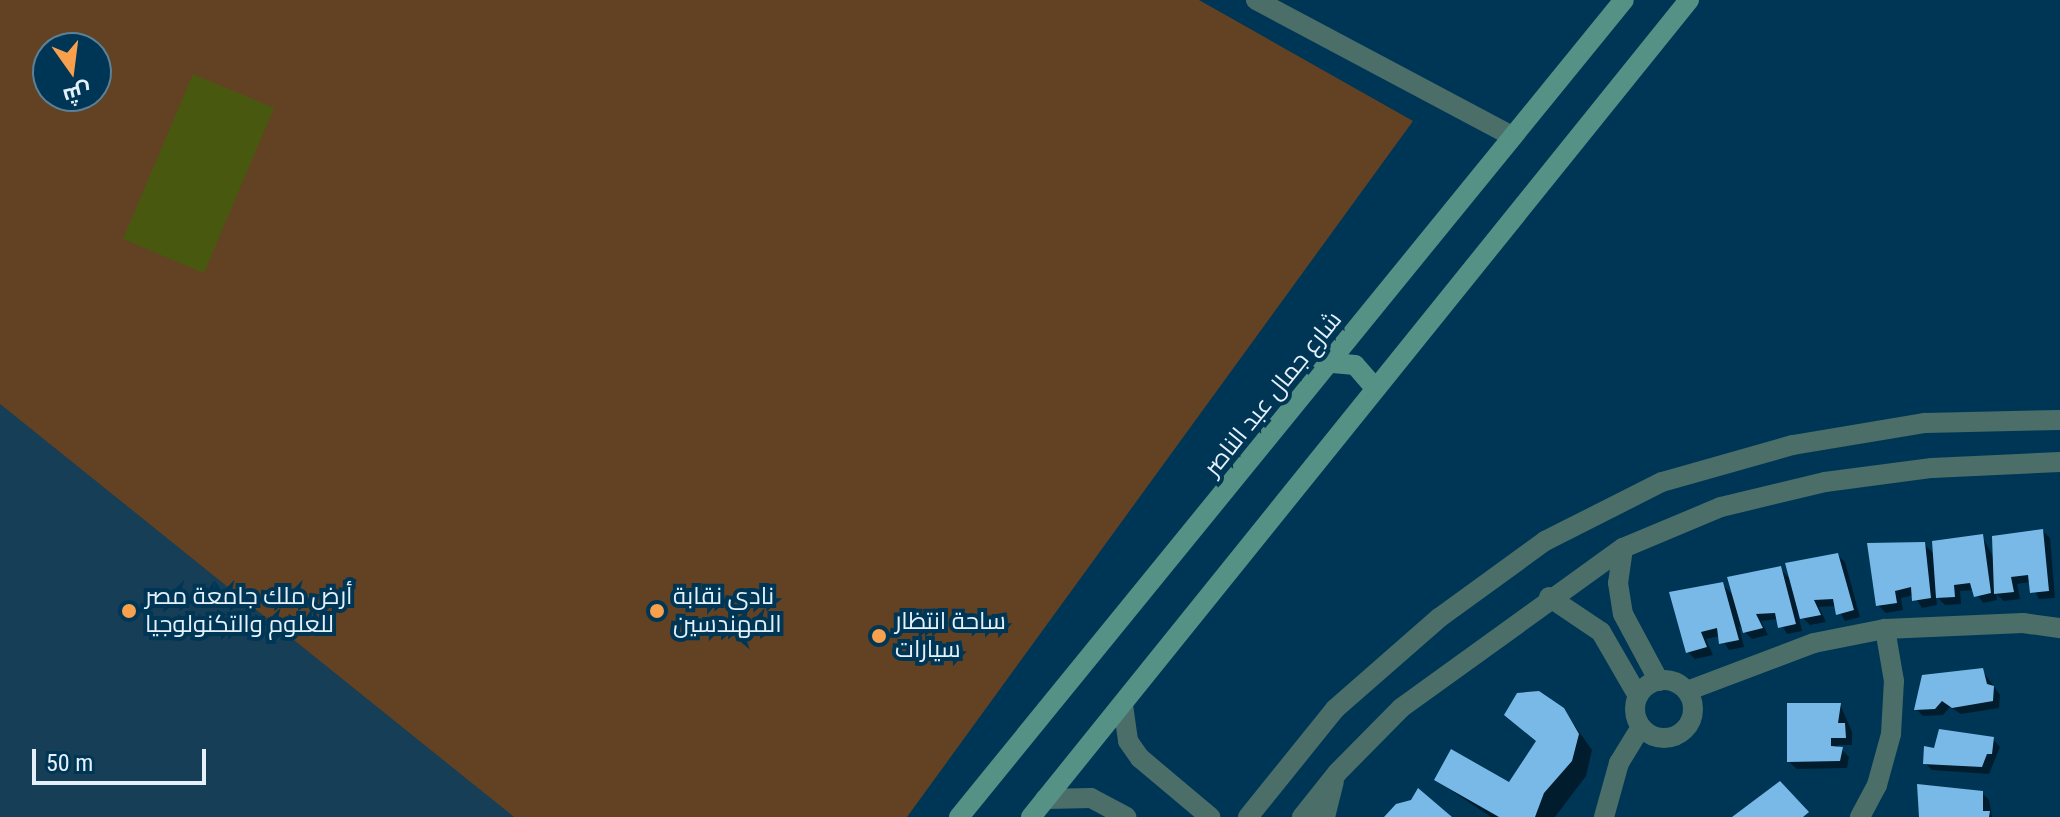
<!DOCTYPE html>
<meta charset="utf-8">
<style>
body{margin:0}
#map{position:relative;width:2060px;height:817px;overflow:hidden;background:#003655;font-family:"Roboto Condensed",Cairo,sans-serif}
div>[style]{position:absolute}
.built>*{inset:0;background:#173e57}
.green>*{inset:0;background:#634224}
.water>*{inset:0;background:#49580f}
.shadow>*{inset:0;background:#0007}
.building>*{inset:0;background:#78b9e8}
.street>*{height:20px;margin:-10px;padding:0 10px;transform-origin:10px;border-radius:10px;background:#4b6f68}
.street>.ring{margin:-10px;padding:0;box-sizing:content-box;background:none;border:20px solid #4b6f68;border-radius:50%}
.secondary>*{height:20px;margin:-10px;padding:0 10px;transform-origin:10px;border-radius:10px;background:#569186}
.dots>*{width:22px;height:22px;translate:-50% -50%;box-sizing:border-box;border:4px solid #003655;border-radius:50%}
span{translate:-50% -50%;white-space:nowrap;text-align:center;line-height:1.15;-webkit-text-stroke:8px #003655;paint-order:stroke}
.street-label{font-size:24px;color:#e4f1fa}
.poi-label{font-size:24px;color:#e4f1fa}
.left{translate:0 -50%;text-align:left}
.north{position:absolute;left:32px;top:32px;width:80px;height:80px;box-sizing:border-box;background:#003655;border:2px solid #5b8197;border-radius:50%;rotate:166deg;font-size:22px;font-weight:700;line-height:32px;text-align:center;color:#e4f1fa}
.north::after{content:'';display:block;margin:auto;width:28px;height:36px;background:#f9a04d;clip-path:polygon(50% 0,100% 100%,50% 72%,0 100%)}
.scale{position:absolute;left:32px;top:749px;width:174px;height:36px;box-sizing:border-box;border:4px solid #e4f1fa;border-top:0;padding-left:10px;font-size:24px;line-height:28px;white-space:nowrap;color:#e4f1fa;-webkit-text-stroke:6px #003655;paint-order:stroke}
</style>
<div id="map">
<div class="built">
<div style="clip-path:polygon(0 404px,514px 817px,0 817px)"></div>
</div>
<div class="green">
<div style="clip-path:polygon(evenodd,0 0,1199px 0,1413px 121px,907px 817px,514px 817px,0 404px,0 0,48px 48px,96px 48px,96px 96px,48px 96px,48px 48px)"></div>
</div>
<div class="water">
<div style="clip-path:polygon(193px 74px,274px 108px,204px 273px,123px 239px)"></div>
</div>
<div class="shadow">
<div style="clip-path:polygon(2043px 531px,2050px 538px,2055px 598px,2039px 599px,2030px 582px,2017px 584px,2020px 599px,2004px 601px,1996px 594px,1997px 600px,1983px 603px,1974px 590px,1960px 591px,1961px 604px,1945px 605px,1936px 596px,1937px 605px,1922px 608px,1914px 595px,1901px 598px,1903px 610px,1886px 613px,1878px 605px,1924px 544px,1934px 554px,1982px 536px,1995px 560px)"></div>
<div style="clip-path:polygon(1838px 555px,1845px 562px,1860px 617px,1845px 621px,1836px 606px,1819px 607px,1826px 622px,1810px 625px,1798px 613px,1802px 631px,1787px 634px,1778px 619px,1761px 621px,1768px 635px,1752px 639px,1739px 626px,1744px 647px,1729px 650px,1720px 636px,1706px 639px,1713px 655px,1695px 659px,1688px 652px,1722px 584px,1735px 597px,1780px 568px,1791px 580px)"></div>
<div style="clip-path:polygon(1982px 670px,2000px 695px,1999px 708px,1961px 714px,1950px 707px,1943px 715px,1923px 716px,1916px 709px)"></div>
<div style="clip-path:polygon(1840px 704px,1852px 732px,1852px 745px,1837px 745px,1849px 757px,1847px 768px,1797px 769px,1789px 762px)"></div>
<div style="clip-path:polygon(1563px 709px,1592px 750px,1586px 776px,1555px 817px,1491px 817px,1436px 780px,1510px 784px,1538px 742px,1507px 715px)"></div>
<div style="clip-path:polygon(1993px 739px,2000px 747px,1989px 774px,1932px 770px,1925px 763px,1936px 750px)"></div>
<div style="clip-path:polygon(1982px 793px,1989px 800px,1992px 817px,1920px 817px)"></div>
</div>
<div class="building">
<div style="clip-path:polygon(2043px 529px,2049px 591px,2030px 593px,2028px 575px,2011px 577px,2014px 592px,1994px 594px,1992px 536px)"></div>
<div style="clip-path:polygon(1983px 534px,1991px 593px,1974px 597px,1970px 583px,1954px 585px,1955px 597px,1936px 598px,1932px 541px)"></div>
<div style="clip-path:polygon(1925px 542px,1931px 598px,1912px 601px,1911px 587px,1895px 591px,1897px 603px,1876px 606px,1867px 543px)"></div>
<div style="clip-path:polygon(1838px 553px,1854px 610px,1836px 615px,1833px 599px,1814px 600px,1821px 615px,1800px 619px,1785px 563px)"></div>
<div style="clip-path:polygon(1781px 566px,1796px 624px,1778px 628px,1775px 613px,1756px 614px,1763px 628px,1743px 633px,1727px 577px)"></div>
<div style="clip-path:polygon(1723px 582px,1739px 640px,1719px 644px,1717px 628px,1701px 632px,1707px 647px,1686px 653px,1669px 592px)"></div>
<div style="clip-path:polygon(1983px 668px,1987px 684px,1994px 686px,1993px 701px,1952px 708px,1942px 701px,1935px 709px,1914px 710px,1922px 675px)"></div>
<div style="clip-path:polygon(1539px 691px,1564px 708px,1579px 734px,1572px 761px,1544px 793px,1535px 817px,1499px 817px,1434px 780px,1451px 749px,1509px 782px,1536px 741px,1504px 715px,1517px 693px)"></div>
<div style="clip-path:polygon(1787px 703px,1841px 703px,1838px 723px,1845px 723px,1846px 738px,1831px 738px,1831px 746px,1843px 747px,1840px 761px,1787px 762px)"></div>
<div style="clip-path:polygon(1939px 729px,1994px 737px,1992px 754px,1987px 754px,1982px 767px,1923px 764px,1924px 746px,1934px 748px)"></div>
<div style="clip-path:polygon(1780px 781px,1809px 812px,1803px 817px,1732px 817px)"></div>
<div style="clip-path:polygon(1917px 784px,1983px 791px,1983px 811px,1990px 811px,1989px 817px,1919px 817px)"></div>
<div style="clip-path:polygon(1418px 788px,1452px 817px,1384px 817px,1396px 804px,1411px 800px)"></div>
</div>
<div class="street">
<div style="left:1256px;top:0;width:290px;rotate:28deg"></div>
<div style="left:1623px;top:548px;width:35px;rotate:98deg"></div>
<div style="left:1618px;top:583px;width:31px;rotate:81deg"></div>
<div style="left:1623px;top:614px;width:76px;rotate:61.8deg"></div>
<div style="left:1549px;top:597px;width:63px;rotate:33.9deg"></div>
<div style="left:1601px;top:632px;width:74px;rotate:60deg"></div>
<div class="ring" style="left:1635px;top:680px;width:38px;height:38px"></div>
<div style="left:1687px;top:691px;width:136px;rotate:-20.7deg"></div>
<div style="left:1814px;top:643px;width:72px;rotate:-11.2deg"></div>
<div style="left:1885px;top:629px;width:138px;rotate:-2.5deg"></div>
<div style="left:2023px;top:623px;width:37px;rotate:8deg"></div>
<div style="left:1123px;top:705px;width:36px;rotate:82deg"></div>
<div style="left:1128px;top:741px;width:21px;rotate:55deg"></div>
<div style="left:1140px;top:758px;width:92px;rotate:40.1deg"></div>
<div style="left:1045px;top:799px;width:46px;rotate:-1.2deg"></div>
<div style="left:1091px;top:798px;width:40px;rotate:28deg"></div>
<div style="left:1248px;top:817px;width:139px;rotate:-51.1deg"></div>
<div style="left:1335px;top:709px;width:138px;rotate:-41.2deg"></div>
<div style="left:1439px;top:618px;width:131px;rotate:-36deg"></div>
<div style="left:1545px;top:541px;width:131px;rotate:-26.8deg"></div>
<div style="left:1662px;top:482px;width:136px;rotate:-15.8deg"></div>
<div style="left:1793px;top:445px;width:134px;rotate:-9.5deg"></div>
<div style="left:1925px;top:423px;width:135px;rotate:-1.3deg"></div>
<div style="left:1302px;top:817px;width:56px;rotate:-51.5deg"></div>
<div style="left:1337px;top:773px;width:91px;rotate:-45.4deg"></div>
<div style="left:1401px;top:708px;width:274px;rotate:-35.8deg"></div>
<div style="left:1623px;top:548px;width:106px;rotate:-22.7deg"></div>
<div style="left:1721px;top:507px;width:107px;rotate:-13.5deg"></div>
<div style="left:1825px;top:482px;width:108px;rotate:-7.5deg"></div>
<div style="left:1932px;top:468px;width:128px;rotate:-2.7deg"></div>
<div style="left:1325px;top:817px;width:36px;rotate:-76deg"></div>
<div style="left:1604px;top:817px;width:56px;rotate:-74.5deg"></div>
<div style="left:1619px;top:763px;width:42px;rotate:-58.6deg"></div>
<div style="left:1860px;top:817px;width:36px;rotate:-62deg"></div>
<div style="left:1877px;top:785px;width:53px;rotate:-74.6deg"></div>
<div style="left:1891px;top:734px;width:53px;rotate:-86.8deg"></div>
<div style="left:1894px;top:681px;width:53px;rotate:-99.8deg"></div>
</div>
<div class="secondary">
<div style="left:1333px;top:363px;width:22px;rotate:5deg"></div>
<div style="left:1355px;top:365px;width:29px;rotate:49deg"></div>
<div style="left:959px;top:817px;width:1053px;rotate:-50.86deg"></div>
<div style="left:1031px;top:817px;width:1049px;rotate:-51.15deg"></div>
</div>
<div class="dots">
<div style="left:129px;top:611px;background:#f9a04d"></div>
<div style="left:657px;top:611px;background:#f9a04d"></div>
<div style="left:879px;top:636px;background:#f9a04d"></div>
</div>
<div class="street-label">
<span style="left:1273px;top:394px;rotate:-51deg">شارع جمال عبد الناصر</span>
</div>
<div class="poi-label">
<span class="left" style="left:145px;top:611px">أرض ملك جامعة مصر<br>للعلوم والتكنولوجيا</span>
<span class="left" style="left:673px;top:611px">نادى نقابة<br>المهندسين</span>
<span class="left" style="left:895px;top:636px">ساحة انتظار<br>سيارات</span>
</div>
<div class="north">ش</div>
<div class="scale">50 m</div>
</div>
